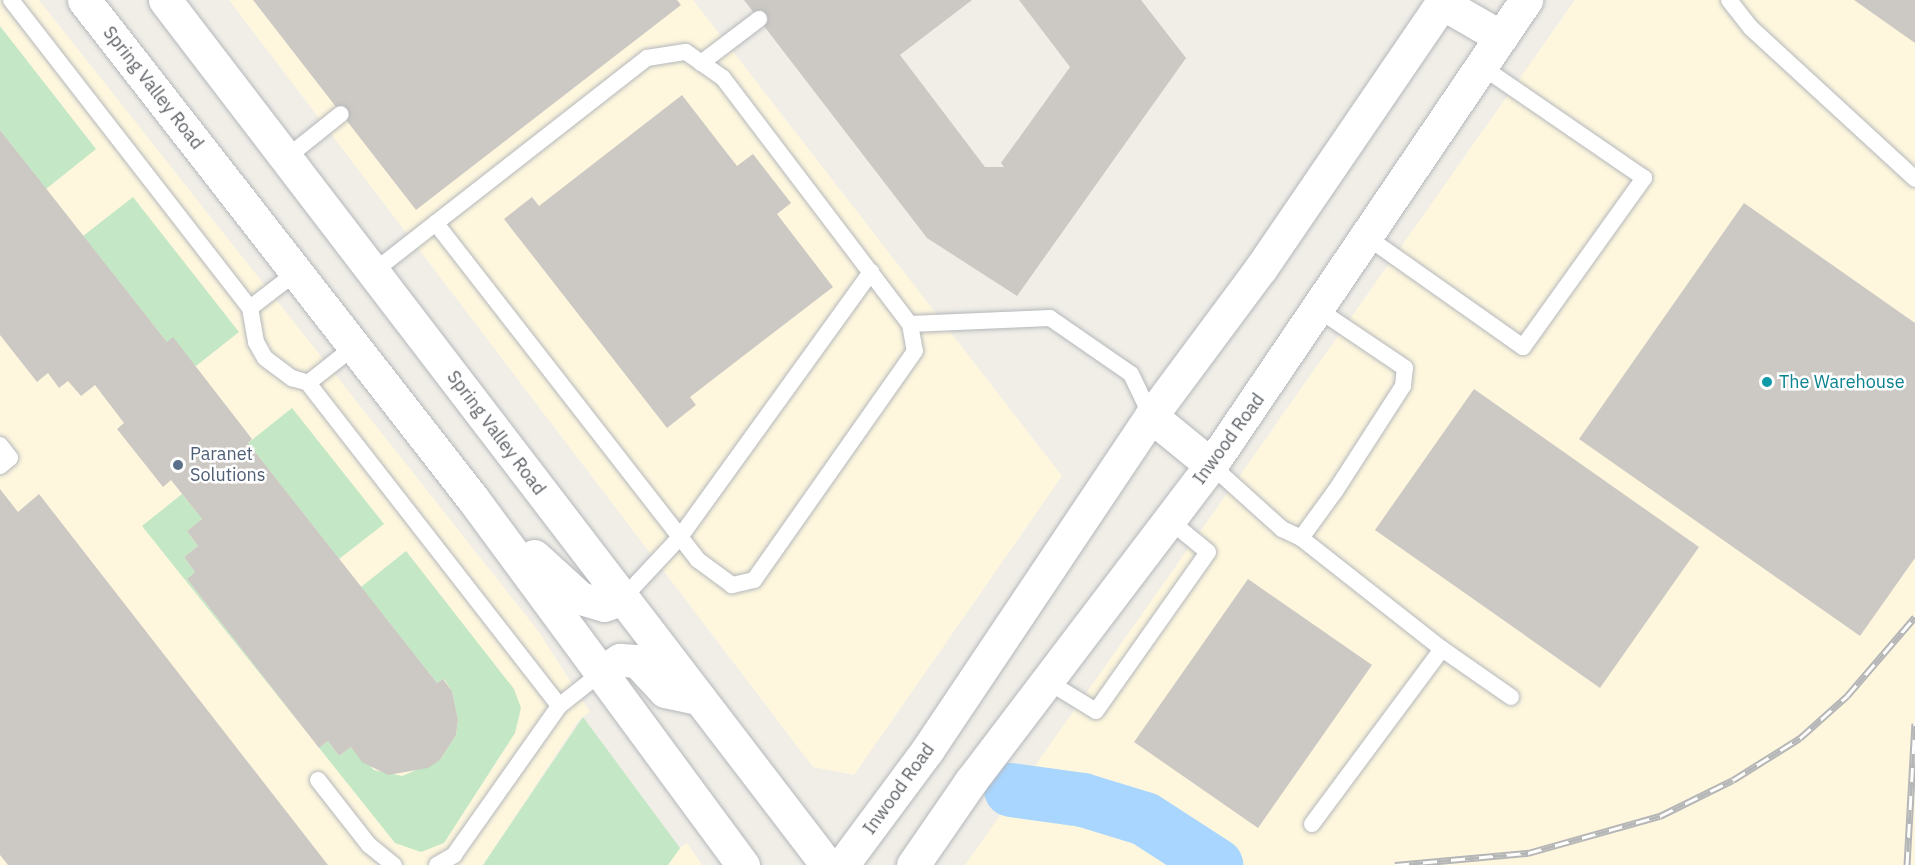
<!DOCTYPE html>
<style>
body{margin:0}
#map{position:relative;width:1915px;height:865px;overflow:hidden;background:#f0eee7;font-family:"IBM Plex Sans",sans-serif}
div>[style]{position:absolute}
.commercial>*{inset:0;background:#fef7de}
.green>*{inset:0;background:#c4e7c5}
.river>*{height:54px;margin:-27px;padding:0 27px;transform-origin:27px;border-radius:27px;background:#a9d6fe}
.building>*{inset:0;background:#ccc9c4}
.roads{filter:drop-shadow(0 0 2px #b4b7bb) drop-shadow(0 0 2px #b4b7bb)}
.lane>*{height:16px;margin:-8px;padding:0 8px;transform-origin:8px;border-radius:8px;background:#fff}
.secondary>*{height:33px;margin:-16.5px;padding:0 16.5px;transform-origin:16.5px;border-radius:16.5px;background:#fff}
.rail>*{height:7px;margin-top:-3.5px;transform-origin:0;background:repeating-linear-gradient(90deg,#fff 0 14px,#b5b6b7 0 28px);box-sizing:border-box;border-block:2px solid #b5b6b7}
.dots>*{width:16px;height:16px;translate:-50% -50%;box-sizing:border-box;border:3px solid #fff;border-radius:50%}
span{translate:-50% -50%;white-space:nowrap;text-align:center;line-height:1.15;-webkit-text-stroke:5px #fff;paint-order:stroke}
.street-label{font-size:18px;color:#5e6267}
.culture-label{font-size:18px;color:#0d838f}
.left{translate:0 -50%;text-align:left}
.service-label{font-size:18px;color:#4e5e75}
</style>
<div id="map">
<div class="commercial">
<div style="clip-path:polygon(0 0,39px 0,539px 632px,590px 712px,579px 720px,483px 865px,0 865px)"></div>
<div style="clip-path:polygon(229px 0,693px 0,1062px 476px,854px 775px,813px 767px)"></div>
<div style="clip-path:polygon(1575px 0,1915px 0,1915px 865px,965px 865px)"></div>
<div style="clip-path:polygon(687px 843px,702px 865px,668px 865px,680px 848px)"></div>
</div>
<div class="green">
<div style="clip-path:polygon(0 26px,96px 149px,46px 189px,0 130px)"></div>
<div style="clip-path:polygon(133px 197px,239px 332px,196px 366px,167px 342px,83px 236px)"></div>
<div style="clip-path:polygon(292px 408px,384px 524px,339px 559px,248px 443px)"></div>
<div style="clip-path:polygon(182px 494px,202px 519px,187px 531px,198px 546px,184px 557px,195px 572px,187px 579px,319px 748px,328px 741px,339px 756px,351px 747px,374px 770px,402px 776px,440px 760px,456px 735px,458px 720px,452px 691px,444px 679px,437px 683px,361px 587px,406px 551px,514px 689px,521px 708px,515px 733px,444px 843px,421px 852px,395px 843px,142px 526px)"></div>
<div style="clip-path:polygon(583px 717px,680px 848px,668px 865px,483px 865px)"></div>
</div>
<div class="river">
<div style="left:1011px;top:790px;width:73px;rotate:7.9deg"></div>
<div style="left:1083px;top:800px;width:65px;rotate:17deg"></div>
<div style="left:1145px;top:819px;width:85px;rotate:32.9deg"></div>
</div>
<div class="building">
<div style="clip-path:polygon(253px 0,677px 0,681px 5px,416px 210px)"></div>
<div style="clip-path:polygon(744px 0,972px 0,900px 55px,985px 167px,1004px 167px,1001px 163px,1070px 67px,1019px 0,1141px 0,1186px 58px,1017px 296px,927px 238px)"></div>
<div style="clip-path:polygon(1854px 0,1915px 0,1915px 43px)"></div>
<div style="clip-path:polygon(682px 95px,737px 166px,753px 154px,791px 203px,777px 214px,833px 287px,690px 397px,696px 405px,667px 428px,504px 219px,532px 197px,539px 206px)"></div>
<div style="clip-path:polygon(0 130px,167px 342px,173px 337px,252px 439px,248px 443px,437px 683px,443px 679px,452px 691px,458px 720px,456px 735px,440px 760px,428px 768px,388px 775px,362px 762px,351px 747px,339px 756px,328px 741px,319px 748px,187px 579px,195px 572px,184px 557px,198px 546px,187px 531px,202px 519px,171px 480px,163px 487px,117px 429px,124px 423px,95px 385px,81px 396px,68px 381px,59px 388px,48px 373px,37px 382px,0 335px)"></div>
<div style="clip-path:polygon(1744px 203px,1915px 323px,1915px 558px,1860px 636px,1579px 439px)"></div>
<div style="clip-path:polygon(1474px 389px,1699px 547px,1600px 688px,1375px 530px)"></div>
<div style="clip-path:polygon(0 489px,18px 512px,39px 494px,328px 865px,8px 865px,0 855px)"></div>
<div style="clip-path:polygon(1248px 579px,1372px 665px,1258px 828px,1134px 742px)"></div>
</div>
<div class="roads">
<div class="lane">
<div style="left:11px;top:0;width:390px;rotate:52.2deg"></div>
<div style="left:250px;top:308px;width:35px;rotate:80deg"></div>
<div style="left:256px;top:342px;width:18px;rotate:61deg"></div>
<div style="left:265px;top:358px;width:34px;rotate:37deg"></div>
<div style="left:292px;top:378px;width:17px;rotate:17deg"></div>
<div style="left:308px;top:383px;width:409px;rotate:52.1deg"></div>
<div style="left:1729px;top:0;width:36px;rotate:52deg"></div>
<div style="left:1751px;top:28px;width:223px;rotate:42.6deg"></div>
<div style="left:701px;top:63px;width:73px;rotate:-37.2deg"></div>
<div style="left:286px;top:158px;width:70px;rotate:-38.7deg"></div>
<div style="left:1367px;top:237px;width:191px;rotate:35.2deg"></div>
<div style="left:1523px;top:347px;width:208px;rotate:-54.4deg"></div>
<div style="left:1644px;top:178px;width:198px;rotate:-145.5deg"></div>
<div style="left:373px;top:272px;width:348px;rotate:-38deg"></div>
<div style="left:647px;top:58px;width:39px;rotate:-9deg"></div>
<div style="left:686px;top:52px;width:45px;rotate:35.1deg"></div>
<div style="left:723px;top:78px;width:309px;rotate:52.8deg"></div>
<div style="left:910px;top:324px;width:27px;rotate:80deg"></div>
<div style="left:915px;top:351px;width:280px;rotate:125.1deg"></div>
<div style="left:754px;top:580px;width:23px;rotate:167deg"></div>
<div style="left:732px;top:585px;width:42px;rotate:-143.7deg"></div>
<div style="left:698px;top:560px;width:427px;rotate:-127.9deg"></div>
<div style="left:250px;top:308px;width:61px;rotate:-37.6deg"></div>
<div style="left:910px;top:324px;width:140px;rotate:-2.5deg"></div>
<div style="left:1050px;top:318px;width:98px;rotate:34.7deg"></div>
<div style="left:1131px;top:374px;width:47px;rotate:64.5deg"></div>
<div style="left:308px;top:383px;width:60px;rotate:-38.2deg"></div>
<div style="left:0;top:445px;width:16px;rotate:52deg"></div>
<div style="left:10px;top:458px;width:13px;rotate:141deg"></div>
<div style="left:1211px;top:465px;width:96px;rotate:42deg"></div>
<div style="left:1282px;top:529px;width:21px;rotate:25deg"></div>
<div style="left:1301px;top:538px;width:59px;rotate:-53.9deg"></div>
<div style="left:1336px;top:490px;width:124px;rotate:-57.2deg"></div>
<div style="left:1403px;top:386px;width:18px;rotate:-84deg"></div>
<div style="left:1405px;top:368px;width:104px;rotate:-146deg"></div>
<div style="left:1301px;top:538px;width:179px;rotate:38.2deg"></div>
<div style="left:1442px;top:649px;width:218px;rotate:126.6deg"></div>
<div style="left:623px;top:598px;width:83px;rotate:-46.9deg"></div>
<div style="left:680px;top:537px;width:327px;rotate:-54.2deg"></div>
<div style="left:1442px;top:649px;width:84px;rotate:34.8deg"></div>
<div style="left:1047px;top:681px;width:57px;rotate:31.5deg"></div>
<div style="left:1096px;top:711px;width:194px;rotate:-54.8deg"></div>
<div style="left:1208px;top:552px;width:50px;rotate:-140.6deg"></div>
<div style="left:318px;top:780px;width:83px;rotate:51.9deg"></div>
<div style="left:369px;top:845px;width:32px;rotate:39deg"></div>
<div style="left:437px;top:865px;width:20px;rotate:-30deg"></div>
<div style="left:454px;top:855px;width:182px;rotate:-54.8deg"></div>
<div style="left:559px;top:706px;width:55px;rotate:-38.3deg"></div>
</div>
<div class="secondary">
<div style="left:84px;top:0;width:633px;rotate:52.06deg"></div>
<div style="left:473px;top:499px;width:455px;rotate:53.6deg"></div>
<div style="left:165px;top:0;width:1089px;rotate:52.57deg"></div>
<div style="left:1442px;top:3px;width:68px;rotate:30deg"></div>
<div style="left:1151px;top:416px;width:77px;rotate:39.2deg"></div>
<div style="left:534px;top:556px;width:62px;rotate:42.4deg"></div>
<div style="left:580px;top:598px;width:25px;rotate:16deg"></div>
<div style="left:604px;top:605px;width:20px;rotate:-20deg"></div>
<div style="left:602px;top:672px;width:22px;rotate:-34deg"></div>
<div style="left:620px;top:660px;width:17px;rotate:3deg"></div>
<div style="left:637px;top:661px;width:41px;rotate:47deg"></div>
<div style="left:665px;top:691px;width:35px;rotate:12deg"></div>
<div style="left:842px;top:865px;width:144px;rotate:-53.4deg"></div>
<div style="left:928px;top:749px;width:401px;rotate:-56.2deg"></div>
<div style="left:1151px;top:416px;width:184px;rotate:-53.4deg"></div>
<div style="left:1261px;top:268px;width:325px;rotate:-55.7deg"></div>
<div style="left:913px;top:865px;width:102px;rotate:-55.4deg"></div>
<div style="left:971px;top:781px;width:397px;rotate:-52.8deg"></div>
<div style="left:1211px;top:465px;width:562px;rotate:-55.89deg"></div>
</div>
</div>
<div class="rail">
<div style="left:1395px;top:865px;width:134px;rotate:-5.2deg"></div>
<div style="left:1528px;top:853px;width:137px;rotate:-15.7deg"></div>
<div style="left:1660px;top:816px;width:81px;rotate:-26.3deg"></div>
<div style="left:1733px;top:780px;width:79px;rotate:-32.1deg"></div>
<div style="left:1800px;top:738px;width:63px;rotate:-41.8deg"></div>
<div style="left:1847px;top:696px;width:104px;rotate:-49.3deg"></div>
<div style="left:1907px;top:865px;width:142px;rotate:-86.8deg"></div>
</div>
<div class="dots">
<div style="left:1767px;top:382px;background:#0f9aa8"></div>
<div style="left:178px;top:465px;background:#5c6f8a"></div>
</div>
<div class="street-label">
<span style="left:153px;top:88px;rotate:52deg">Spring Valley Road</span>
<span style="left:496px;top:433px;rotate:53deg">Spring Valley Road</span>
<span style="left:1229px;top:439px;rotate:-54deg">Inwood Road</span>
<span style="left:899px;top:789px;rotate:-54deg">Inwood Road</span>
</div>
<div class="culture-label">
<span class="left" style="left:1779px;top:382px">The Warehouse</span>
</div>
<div class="service-label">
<span class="left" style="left:190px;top:465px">Paranet<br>Solutions</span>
</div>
</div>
